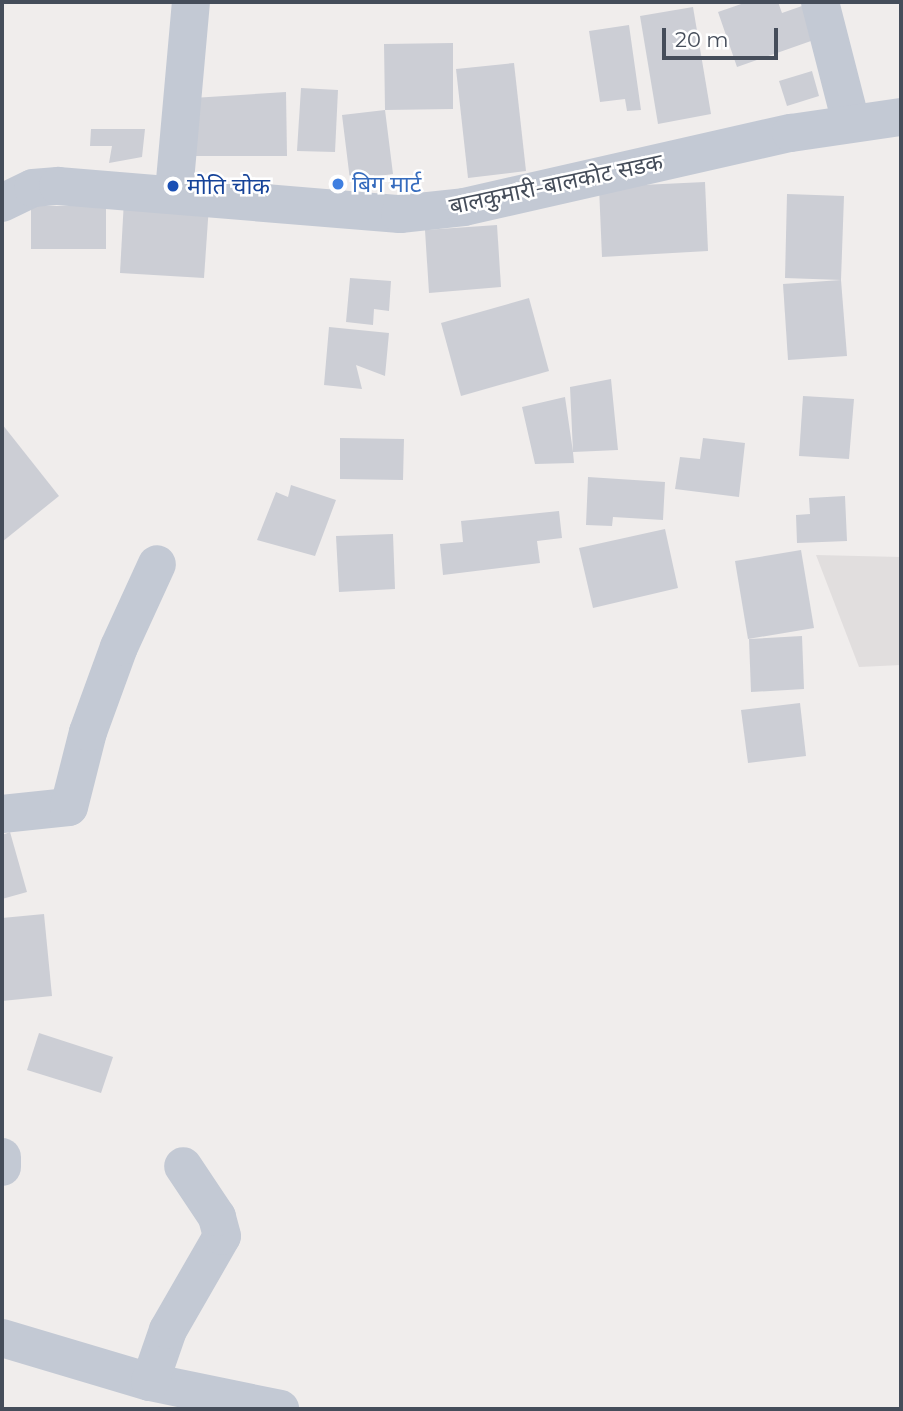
<!DOCTYPE html>
<meta charset="utf-8">
<style>
body{margin:0}
#map{position:relative;width:903px;height:1411px;overflow:hidden;background:#f0edec;font-family:Montserrat,"Noto Sans Devanagari",sans-serif}
div>[style]{position:absolute}
.education>*{inset:0;background:#e1dede}
.building>*{inset:0;background:#ccced5}
.minor>*{height:38px;margin:-19px;padding:0 19px;transform-origin:19px;border-radius:19px;background:#c3c9d4}
.dots>*{width:19px;height:19px;translate:-50% -50%;box-sizing:border-box;border:4px solid #fff;border-radius:50%}
span{translate:-50% -50%;white-space:nowrap;text-align:center;line-height:1.15;-webkit-text-stroke:5px #fff;paint-order:stroke}
.shop-label{font-size:23px;color:#366cbe}
.left{translate:0 -50%;text-align:left}
.street-label{font-size:23px;color:#454d5a}
.transit-label{font-size:23px;color:#164399}
.frame{position:absolute;inset:0;border:4px solid #454d5a;pointer-events:none}
.scale{position:absolute;left:662px;top:28px;width:116px;height:32px;box-sizing:border-box;border:4px solid #454d5a;border-top:0;padding-left:9px;font-size:21px;line-height:24px;white-space:nowrap;color:#454d5a;-webkit-text-stroke:5px #fff;paint-order:stroke}
</style>
<div id="map">
<div class="education">
<div style="clip-path:polygon(816px 555px,901px 557px,901px 665px,859px 667px)"></div>
</div>
<div class="building">
<div style="clip-path:polygon(747px 2px,778px 2px,782px 13px,802px 6px,828px 35px,737px 67px,718px 12px)"></div>
<div style="clip-path:polygon(693px 7px,711px 114px,658px 124px,640px 16px)"></div>
<div style="clip-path:polygon(629px 25px,641px 110px,627px 111px,625px 99px,600px 102px,589px 31px)"></div>
<div style="clip-path:polygon(453px 43px,453px 109px,385px 110px,393px 174px,350px 180px,342px 115px,385px 110px,384px 44px)"></div>
<div style="clip-path:polygon(514px 63px,526px 171px,468px 178px,456px 69px)"></div>
<div style="clip-path:polygon(812px 71px,819px 96px,787px 106px,779px 81px)"></div>
<div style="clip-path:polygon(301px 88px,338px 90px,335px 152px,297px 151px)"></div>
<div style="clip-path:polygon(286px 92px,287px 156px,189px 156px,193px 98px)"></div>
<div style="clip-path:polygon(91px 129px,145px 129px,142px 157px,109px 163px,112px 146px,90px 146px)"></div>
<div style="clip-path:polygon(705px 182px,708px 251px,602px 257px,599px 187px)"></div>
<div style="clip-path:polygon(787px 194px,844px 196px,841px 280px,785px 278px)"></div>
<div style="clip-path:polygon(124px 200px,209px 205px,204px 278px,120px 273px)"></div>
<div style="clip-path:polygon(31px 206px,106px 206px,106px 249px,31px 249px)"></div>
<div style="clip-path:polygon(497px 225px,501px 287px,429px 293px,425px 230px)"></div>
<div style="clip-path:polygon(350px 278px,391px 281px,389px 311px,374px 309px,373px 325px,346px 322px)"></div>
<div style="clip-path:polygon(841px 280px,847px 356px,788px 360px,783px 284px)"></div>
<div style="clip-path:polygon(529px 298px,549px 371px,461px 396px,441px 323px)"></div>
<div style="clip-path:polygon(329px 327px,389px 333px,385px 376px,356px 365px,362px 389px,324px 385px)"></div>
<div style="clip-path:polygon(611px 379px,618px 450px,573px 452px,574px 463px,535px 464px,522px 407px,565px 397px,573px 452px,570px 387px)"></div>
<div style="clip-path:polygon(803px 396px,854px 399px,849px 459px,799px 456px)"></div>
<div style="clip-path:polygon(2px 424px,59px 496px,2px 542px)"></div>
<div style="clip-path:polygon(340px 438px,404px 439px,403px 480px,340px 479px)"></div>
<div style="clip-path:polygon(703px 438px,745px 443px,739px 497px,675px 489px,680px 457px,700px 459px)"></div>
<div style="clip-path:polygon(588px 477px,665px 482px,663px 520px,613px 517px,612px 526px,586px 525px)"></div>
<div style="clip-path:polygon(291px 485px,336px 500px,315px 556px,257px 540px,276px 492px,288px 497px)"></div>
<div style="clip-path:polygon(845px 496px,847px 541px,797px 543px,796px 515px,810px 514px,809px 498px)"></div>
<div style="clip-path:polygon(559px 511px,562px 538px,537px 541px,540px 563px,443px 575px,440px 544px,463px 542px,461px 521px)"></div>
<div style="clip-path:polygon(665px 529px,678px 588px,593px 608px,579px 548px)"></div>
<div style="clip-path:polygon(393px 534px,395px 589px,339px 592px,336px 536px)"></div>
<div style="clip-path:polygon(801px 550px,814px 628px,748px 639px,735px 561px)"></div>
<div style="clip-path:polygon(802px 636px,804px 689px,751px 692px,749px 639px)"></div>
<div style="clip-path:polygon(800px 703px,806px 756px,748px 763px,741px 710px)"></div>
<div style="clip-path:polygon(10px 832px,27px 892px,2px 899px,2px 835px)"></div>
<div style="clip-path:polygon(44px 914px,52px 996px,2px 1001px,2px 918px)"></div>
<div style="clip-path:polygon(39px 1033px,113px 1057px,101px 1093px,27px 1070px)"></div>
</div>
<div class="minor">
<div style="left:820px;top:2px;width:125px;rotate:75.6deg"></div>
<div style="left:174px;top:192px;width:191px;rotate:-84.9deg"></div>
<div style="left:2px;top:203px;width:34px;rotate:-26deg"></div>
<div style="left:33px;top:188px;width:25px;rotate:-5deg"></div>
<div style="left:58px;top:186px;width:343px;rotate:4.7deg"></div>
<div style="left:400px;top:214px;width:64px;rotate:-6.2deg"></div>
<div style="left:464px;top:207px;width:335px;rotate:-12.8deg"></div>
<div style="left:791px;top:133px;width:111px;rotate:-8.3deg"></div>
<div style="left:2px;top:814px;width:67px;rotate:-6deg"></div>
<div style="left:69px;top:807px;width:77px;rotate:-75.8deg"></div>
<div style="left:88px;top:732px;width:90px;rotate:-70deg"></div>
<div style="left:119px;top:647px;width:91px;rotate:-65.4deg"></div>
<div style="left:2px;top:1157px;width:10px;rotate:90deg"></div>
<div style="left:2px;top:1338px;width:154px;rotate:16.6deg"></div>
<div style="left:150px;top:1382px;width:133px;rotate:11.7deg"></div>
<div style="left:150px;top:1382px;width:55px;rotate:-70.9deg"></div>
<div style="left:168px;top:1330px;width:108px;rotate:-60.1deg"></div>
<div style="left:222px;top:1236px;width:20px;rotate:-105deg"></div>
<div style="left:217px;top:1217px;width:61px;rotate:-123.7deg"></div>
</div>
<div class="dots">
<div style="left:338px;top:184px;background:#3f7fe0"></div>
<div style="left:173px;top:186px;background:#1a4fb4"></div>
</div>
<div class="shop-label">
<span class="left" style="left:352px;top:184px">बिग मार्ट</span>
</div>
<div class="street-label">
<span style="left:556px;top:184px;rotate:-12deg">बालकुमारी-बालकोट सडक</span>
</div>
<div class="transit-label">
<span class="left" style="left:187px;top:186px">मोति चोक</span>
</div>
<div class="frame"></div>
<div class="scale">20 m</div>
</div>
